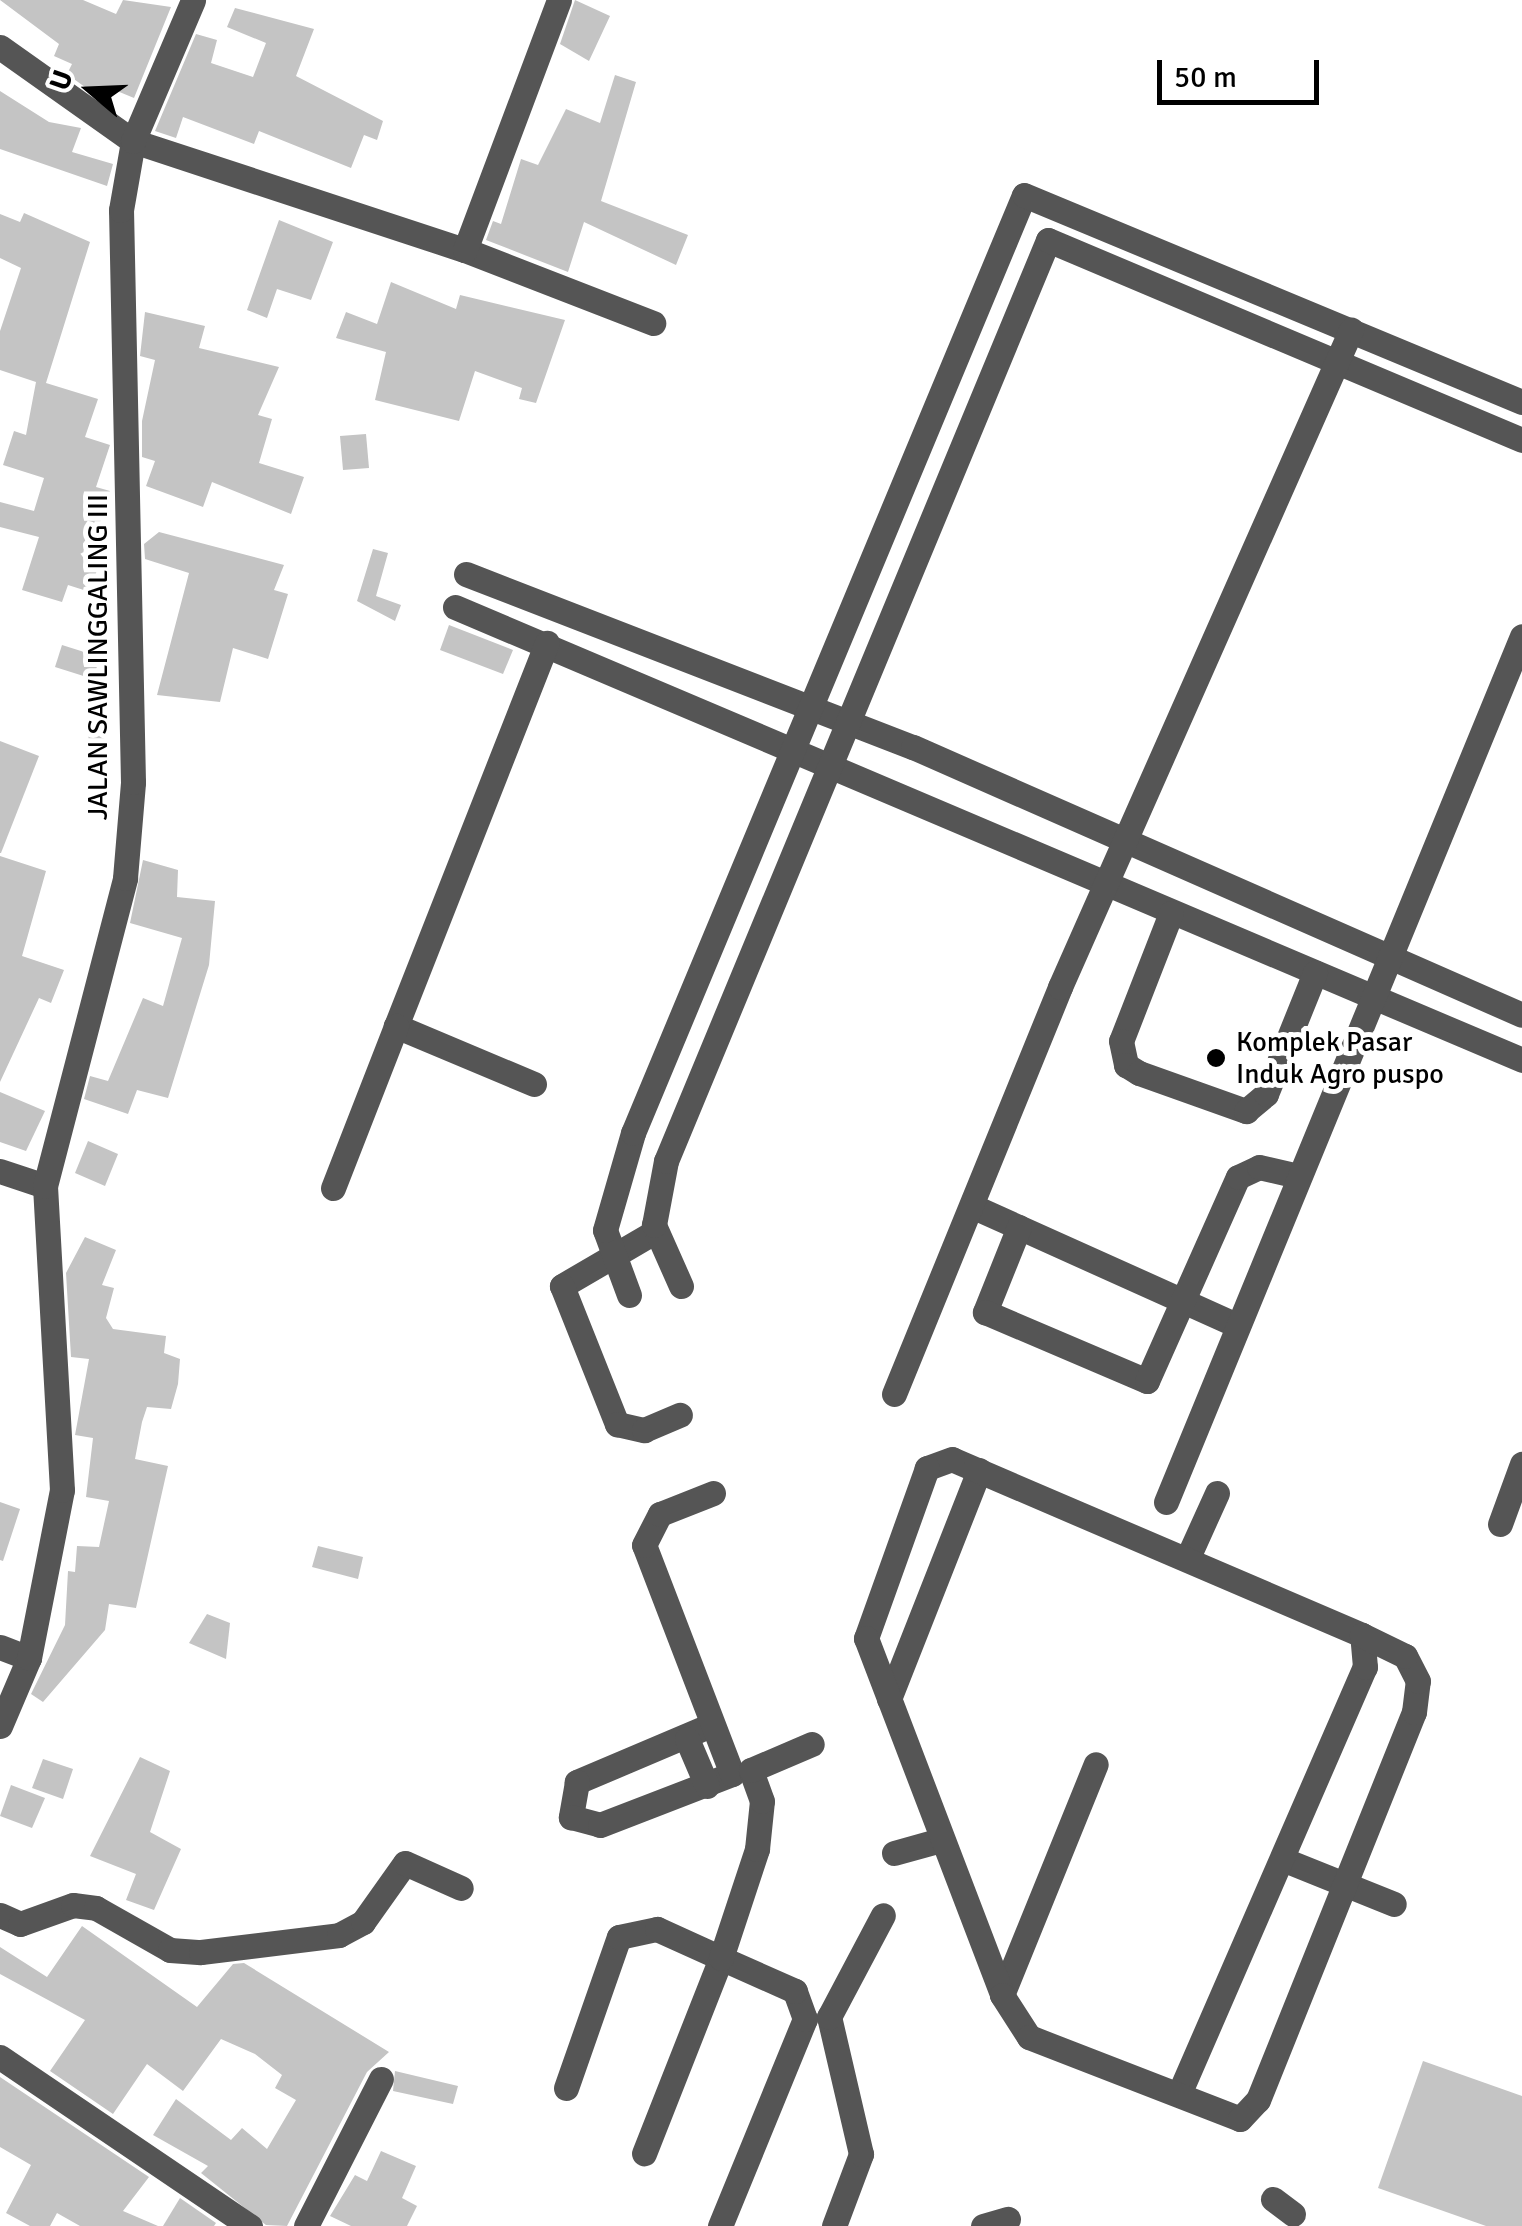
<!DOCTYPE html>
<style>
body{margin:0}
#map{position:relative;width:1522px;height:2226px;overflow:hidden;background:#fff;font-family:Signika,sans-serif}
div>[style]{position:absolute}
.building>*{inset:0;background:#c4c4c4}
.minor>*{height:25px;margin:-12.5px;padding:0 12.5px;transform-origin:12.5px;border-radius:12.5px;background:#555}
.dots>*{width:28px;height:28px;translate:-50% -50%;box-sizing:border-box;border:5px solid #fff;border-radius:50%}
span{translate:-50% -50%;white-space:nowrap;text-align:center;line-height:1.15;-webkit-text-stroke:10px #fff;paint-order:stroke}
.street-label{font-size:28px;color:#000}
.poi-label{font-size:28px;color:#000}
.left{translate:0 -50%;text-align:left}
.north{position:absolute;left:40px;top:40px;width:100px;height:100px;-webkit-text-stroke:8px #fff;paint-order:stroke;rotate:289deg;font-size:28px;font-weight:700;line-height:40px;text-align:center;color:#000}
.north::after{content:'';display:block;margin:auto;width:35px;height:45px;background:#000;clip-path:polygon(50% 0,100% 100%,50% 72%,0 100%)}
.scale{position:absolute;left:1157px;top:60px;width:162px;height:45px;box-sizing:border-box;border:5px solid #000;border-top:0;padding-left:12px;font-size:30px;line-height:35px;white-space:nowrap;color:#000;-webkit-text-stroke:8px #fff;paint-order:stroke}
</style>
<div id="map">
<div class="building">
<div style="clip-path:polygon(0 0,83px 0,116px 14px,123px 0,171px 7px,134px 98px,105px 86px,100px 98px,67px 74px,72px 64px,54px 56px,59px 44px)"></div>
<div style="clip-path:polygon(575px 0,610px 16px,589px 61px,560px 44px)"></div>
<div style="clip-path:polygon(235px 8px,314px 29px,296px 76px,383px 121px,377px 140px,364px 135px,351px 168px,259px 131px,254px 144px,183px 117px,176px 138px,155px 131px,196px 34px,217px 40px,211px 63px,253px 77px,266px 43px,227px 27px)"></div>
<div style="clip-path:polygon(615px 75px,636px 82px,601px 201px,688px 235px,676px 265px,584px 222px,568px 272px,486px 240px,493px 221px,501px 224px,521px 159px,538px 165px,566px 109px,600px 123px)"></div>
<div style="clip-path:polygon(0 91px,49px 122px,81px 128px,72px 152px,113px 164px,107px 186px,0 149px)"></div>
<div style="clip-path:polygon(24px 213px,90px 242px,46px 383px,98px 399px,85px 437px,110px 445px,96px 487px,110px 491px,98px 529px,109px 532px,90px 592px,68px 585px,62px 602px,22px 590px,39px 537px,0 527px,0 502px,34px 511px,44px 478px,3px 465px,14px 431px,26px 435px,36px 382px,0 370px,0 331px,21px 268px,0 258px,0 214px,20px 222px)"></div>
<div style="clip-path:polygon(279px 220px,333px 242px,311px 300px,277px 289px,267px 318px,247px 310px)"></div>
<div style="clip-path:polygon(391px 282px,456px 309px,460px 295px,565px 320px,536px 403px,519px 399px,522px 388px,475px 371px,459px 421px,375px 400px,386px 352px,336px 338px,346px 312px,377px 324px)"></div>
<div style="clip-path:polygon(145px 312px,205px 326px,199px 348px,279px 367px,258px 415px,272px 419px,259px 463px,304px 477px,291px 514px,212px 482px,203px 507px,146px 486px,155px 461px,142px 457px,142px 421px,155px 360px,140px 356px)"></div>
<div style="clip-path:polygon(366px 434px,369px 468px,343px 470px,340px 436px)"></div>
<div style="clip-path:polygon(159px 532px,284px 565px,274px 590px,288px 594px,268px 659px,233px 648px,220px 702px,157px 695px,189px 573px,145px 559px,144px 544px)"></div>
<div style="clip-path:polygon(373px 549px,388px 553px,376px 596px,401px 605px,395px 621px,357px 601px)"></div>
<div style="clip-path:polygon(449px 625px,513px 650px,503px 674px,440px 650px)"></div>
<div style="clip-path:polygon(62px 645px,100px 657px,93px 679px,55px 667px)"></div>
<div style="clip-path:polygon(88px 722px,107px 722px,108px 752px,89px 753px)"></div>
<div style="clip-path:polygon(0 741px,39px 756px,1px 853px,0 853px)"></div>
<div style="clip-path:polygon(0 856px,46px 871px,22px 956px,64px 970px,51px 1003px,39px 998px,0 1082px)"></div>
<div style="clip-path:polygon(143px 860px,178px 870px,177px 897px,215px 901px,209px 965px,168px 1098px,137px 1090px,128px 1114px,84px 1099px,90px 1076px,108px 1081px,143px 998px,163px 1006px,182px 938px,130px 923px)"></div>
<div style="clip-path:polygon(0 1092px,45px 1111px,26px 1151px,0 1142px)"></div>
<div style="clip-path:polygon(88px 1141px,118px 1154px,105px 1186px,75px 1173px)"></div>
<div style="clip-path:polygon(85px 1237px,116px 1250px,102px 1285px,114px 1288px,106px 1318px,113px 1329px,166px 1336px,164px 1353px,180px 1359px,178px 1384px,171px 1409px,147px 1407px,142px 1422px,135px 1459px,168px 1466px,136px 1608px,109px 1604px,105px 1630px,43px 1702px,31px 1694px,65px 1625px,68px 1571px,75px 1572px,77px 1546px,99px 1547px,109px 1501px,86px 1497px,93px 1438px,75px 1435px,89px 1359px,71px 1357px,66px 1273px)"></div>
<div style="clip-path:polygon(0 1502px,20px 1509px,3px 1561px,0 1560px)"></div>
<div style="clip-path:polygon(318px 1546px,363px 1557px,358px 1579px,312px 1567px)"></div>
<div style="clip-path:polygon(207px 1614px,230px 1623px,226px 1659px,189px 1643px)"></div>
<div style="clip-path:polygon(140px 1757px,170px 1771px,150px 1832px,181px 1849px,154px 1910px,126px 1900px,136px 1874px,90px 1856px)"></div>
<div style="clip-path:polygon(43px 1759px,73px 1769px,63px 1799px,32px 1788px)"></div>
<div style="clip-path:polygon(11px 1785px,45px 1798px,32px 1828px,0 1816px)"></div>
<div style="clip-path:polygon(82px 1926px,197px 2007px,233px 1964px,244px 1963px,389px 2052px,367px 2072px,287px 2226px,266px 2225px,201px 2173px,208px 2166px,153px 2135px,176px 2099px,231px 2140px,242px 2128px,267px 2149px,296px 2100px,275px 2088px,282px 2075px,255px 2054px,221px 2039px,183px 2091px,147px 2064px,113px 2114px,50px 2071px,85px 2020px,0 1974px,0 1947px,47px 1977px)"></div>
<div style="clip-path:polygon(1423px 2061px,1522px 2096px,1522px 2226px,1486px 2226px,1378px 2188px)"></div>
<div style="clip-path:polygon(395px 2071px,458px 2086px,453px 2104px,393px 2091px)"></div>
<div style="clip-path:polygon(0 2077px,149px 2177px,123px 2211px,158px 2226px,80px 2226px,57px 2213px,50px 2226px,30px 2226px,6px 2213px,31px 2165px,0 2147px)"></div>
<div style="clip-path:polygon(381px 2151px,416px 2166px,402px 2198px,417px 2206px,407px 2226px,351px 2226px,330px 2216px,355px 2175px,367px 2181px)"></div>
<div style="clip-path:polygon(180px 2198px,216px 2223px,214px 2226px,163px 2226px)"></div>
</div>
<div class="minor">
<div style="left:0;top:47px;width:163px;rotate:35.3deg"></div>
<div style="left:133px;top:141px;width:349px;rotate:18.2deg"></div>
<div style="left:465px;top:250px;width:202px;rotate:21.2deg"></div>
<div style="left:465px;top:250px;width:267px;rotate:-69.4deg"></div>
<div style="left:466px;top:574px;width:479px;rotate:21.2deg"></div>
<div style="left:913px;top:747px;width:665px;rotate:23.75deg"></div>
<div style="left:455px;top:607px;width:1159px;rotate:23deg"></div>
<div style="left:1171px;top:913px;width:137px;rotate:111.3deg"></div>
<div style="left:1121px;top:1041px;width:25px;rotate:78deg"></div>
<div style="left:1126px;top:1065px;width:15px;rotate:32deg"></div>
<div style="left:1139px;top:1073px;width:114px;rotate:19.6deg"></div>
<div style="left:1246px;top:1111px;width:26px;rotate:-40deg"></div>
<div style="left:1266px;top:1094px;width:131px;rotate:-68deg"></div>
<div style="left:534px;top:1084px;width:150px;rotate:-157.2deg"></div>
<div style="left:396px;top:1026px;width:412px;rotate:-68.5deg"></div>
<div style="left:0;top:1171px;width:47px;rotate:18.4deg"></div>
<div style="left:333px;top:1188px;width:174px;rotate:-68.7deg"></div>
<div style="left:974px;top:1207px;width:288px;rotate:24.2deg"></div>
<div style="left:1019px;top:1227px;width:92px;rotate:111.8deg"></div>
<div style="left:985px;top:1312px;width:176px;rotate:23.1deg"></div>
<div style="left:1147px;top:1381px;width:223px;rotate:-66deg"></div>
<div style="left:1238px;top:1177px;width:23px;rotate:-25deg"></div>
<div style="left:1259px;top:1167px;width:39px;rotate:13deg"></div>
<div style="left:656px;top:1231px;width:109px;rotate:149.7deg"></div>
<div style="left:562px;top:1286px;width:149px;rotate:68.3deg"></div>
<div style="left:617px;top:1424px;width:28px;rotate:13deg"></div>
<div style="left:644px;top:1430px;width:39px;rotate:-23deg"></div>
<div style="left:681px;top:1286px;width:67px;rotate:-113.9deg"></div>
<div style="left:654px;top:1225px;width:65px;rotate:-79.4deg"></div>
<div style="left:666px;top:1161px;width:997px;rotate:-67.47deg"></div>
<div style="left:1048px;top:240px;width:514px;rotate:22.88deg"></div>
<div style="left:629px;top:1295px;width:69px;rotate:-110.3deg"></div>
<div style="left:605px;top:1230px;width:101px;rotate:-73.9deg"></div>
<div style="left:633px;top:1133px;width:1016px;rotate:-67.37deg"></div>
<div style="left:1024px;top:195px;width:539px;rotate:22.57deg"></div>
<div style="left:894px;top:1394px;width:440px;rotate:-67.8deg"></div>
<div style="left:1060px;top:987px;width:719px;rotate:-66.11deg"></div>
<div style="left:1166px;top:1502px;width:936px;rotate:-67.65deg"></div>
<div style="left:1500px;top:1524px;width:64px;rotate:-69.9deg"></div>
<div style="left:1189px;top:1555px;width:68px;rotate:-65.7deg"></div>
<div style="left:0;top:1647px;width:31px;rotate:21deg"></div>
<div style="left:889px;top:1699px;width:246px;rotate:-68.5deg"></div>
<div style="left:711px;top:1725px;width:146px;rotate:157deg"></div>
<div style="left:577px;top:1782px;width:36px;rotate:100deg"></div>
<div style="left:571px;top:1817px;width:30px;rotate:15deg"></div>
<div style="left:600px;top:1825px;width:142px;rotate:-21.1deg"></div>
<div style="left:732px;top:1774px;width:245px;rotate:-111deg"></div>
<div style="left:644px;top:1545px;width:35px;rotate:-63deg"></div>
<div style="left:660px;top:1514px;width:57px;rotate:-21.6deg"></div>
<div style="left:0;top:1726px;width:74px;rotate:-66.9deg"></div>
<div style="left:29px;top:1658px;width:171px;rotate:-78.9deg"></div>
<div style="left:62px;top:1490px;width:304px;rotate:-93.2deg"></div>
<div style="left:45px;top:1186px;width:318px;rotate:-75.4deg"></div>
<div style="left:125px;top:878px;width:96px;rotate:-85.2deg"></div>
<div style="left:133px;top:782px;width:572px;rotate:-91.2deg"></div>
<div style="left:121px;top:210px;width:70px;rotate:-80.1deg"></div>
<div style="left:133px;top:141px;width:153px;rotate:-66.9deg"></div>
<div style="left:687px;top:1739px;width:51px;rotate:66.9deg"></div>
<div style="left:894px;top:1853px;width:49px;rotate:-15.5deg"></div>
<div style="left:1287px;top:1861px;width:115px;rotate:21.9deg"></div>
<div style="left:0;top:1915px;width:22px;rotate:24deg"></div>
<div style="left:20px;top:1924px;width:56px;rotate:-19.7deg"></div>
<div style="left:73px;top:1905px;width:23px;rotate:7deg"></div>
<div style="left:96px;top:1908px;width:85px;rotate:29.6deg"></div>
<div style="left:170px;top:1950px;width:31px;rotate:4deg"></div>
<div style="left:201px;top:1952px;width:139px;rotate:-7deg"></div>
<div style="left:339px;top:1935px;width:27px;rotate:-28deg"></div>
<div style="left:363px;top:1922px;width:72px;rotate:-54.6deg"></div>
<div style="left:405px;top:1863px;width:61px;rotate:24.1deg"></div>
<div style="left:1002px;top:1995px;width:249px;rotate:-67.9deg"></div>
<div style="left:0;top:2057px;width:302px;rotate:34.1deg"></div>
<div style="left:566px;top:2088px;width:160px;rotate:-70.7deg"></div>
<div style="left:619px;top:1937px;width:39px;rotate:-12deg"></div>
<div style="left:657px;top:1929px;width:70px;rotate:24.4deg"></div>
<div style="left:721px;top:1958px;width:210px;rotate:111.5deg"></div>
<div style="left:1179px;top:2094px;width:466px;rotate:-66.5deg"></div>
<div style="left:1365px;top:1667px;width:32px;rotate:-95deg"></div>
<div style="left:1362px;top:1635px;width:446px;rotate:-156.8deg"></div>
<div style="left:952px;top:1459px;width:27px;rotate:160deg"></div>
<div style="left:927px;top:1468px;width:181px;rotate:109.7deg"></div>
<div style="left:866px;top:1638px;width:382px;rotate:69.1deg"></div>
<div style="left:1002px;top:1995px;width:50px;rotate:57.3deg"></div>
<div style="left:1029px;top:2037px;width:226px;rotate:21.2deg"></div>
<div style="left:1240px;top:2119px;width:26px;rotate:-47deg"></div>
<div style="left:1258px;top:2100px;width:418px;rotate:-68.1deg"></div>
<div style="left:1414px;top:1712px;width:31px;rotate:-83deg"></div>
<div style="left:1418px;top:1681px;width:28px;rotate:-117deg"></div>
<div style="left:1405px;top:1656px;width:48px;rotate:-154deg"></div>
<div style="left:1273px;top:2199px;width:25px;rotate:37deg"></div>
<div style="left:306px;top:2226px;width:165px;rotate:-63deg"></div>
<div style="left:720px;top:2226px;width:224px;rotate:-67.7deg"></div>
<div style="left:805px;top:2019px;width:30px;rotate:-110deg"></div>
<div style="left:795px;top:1991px;width:81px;rotate:-156deg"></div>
<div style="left:721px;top:1958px;width:115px;rotate:-71.7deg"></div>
<div style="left:757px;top:1849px;width:48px;rotate:-84.1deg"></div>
<div style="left:762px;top:1801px;width:33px;rotate:-110deg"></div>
<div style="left:751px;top:1770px;width:66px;rotate:-23.1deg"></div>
<div style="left:834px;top:2226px;width:77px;rotate:-69.4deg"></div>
<div style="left:861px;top:2154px;width:141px;rotate:-103.1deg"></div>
<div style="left:829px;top:2017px;width:115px;rotate:-62.1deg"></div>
<div style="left:983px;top:2226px;width:26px;rotate:-16deg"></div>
</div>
<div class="dots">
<div style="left:1216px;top:1058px;background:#000"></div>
</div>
<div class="street-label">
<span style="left:98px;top:657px;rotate:-90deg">JALAN SAWLINGGALING III</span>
</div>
<div class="poi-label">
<span class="left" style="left:1236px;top:1058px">Komplek Pasar<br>Induk Agro puspo</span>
</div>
<div class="north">U</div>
<div class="scale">50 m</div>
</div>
